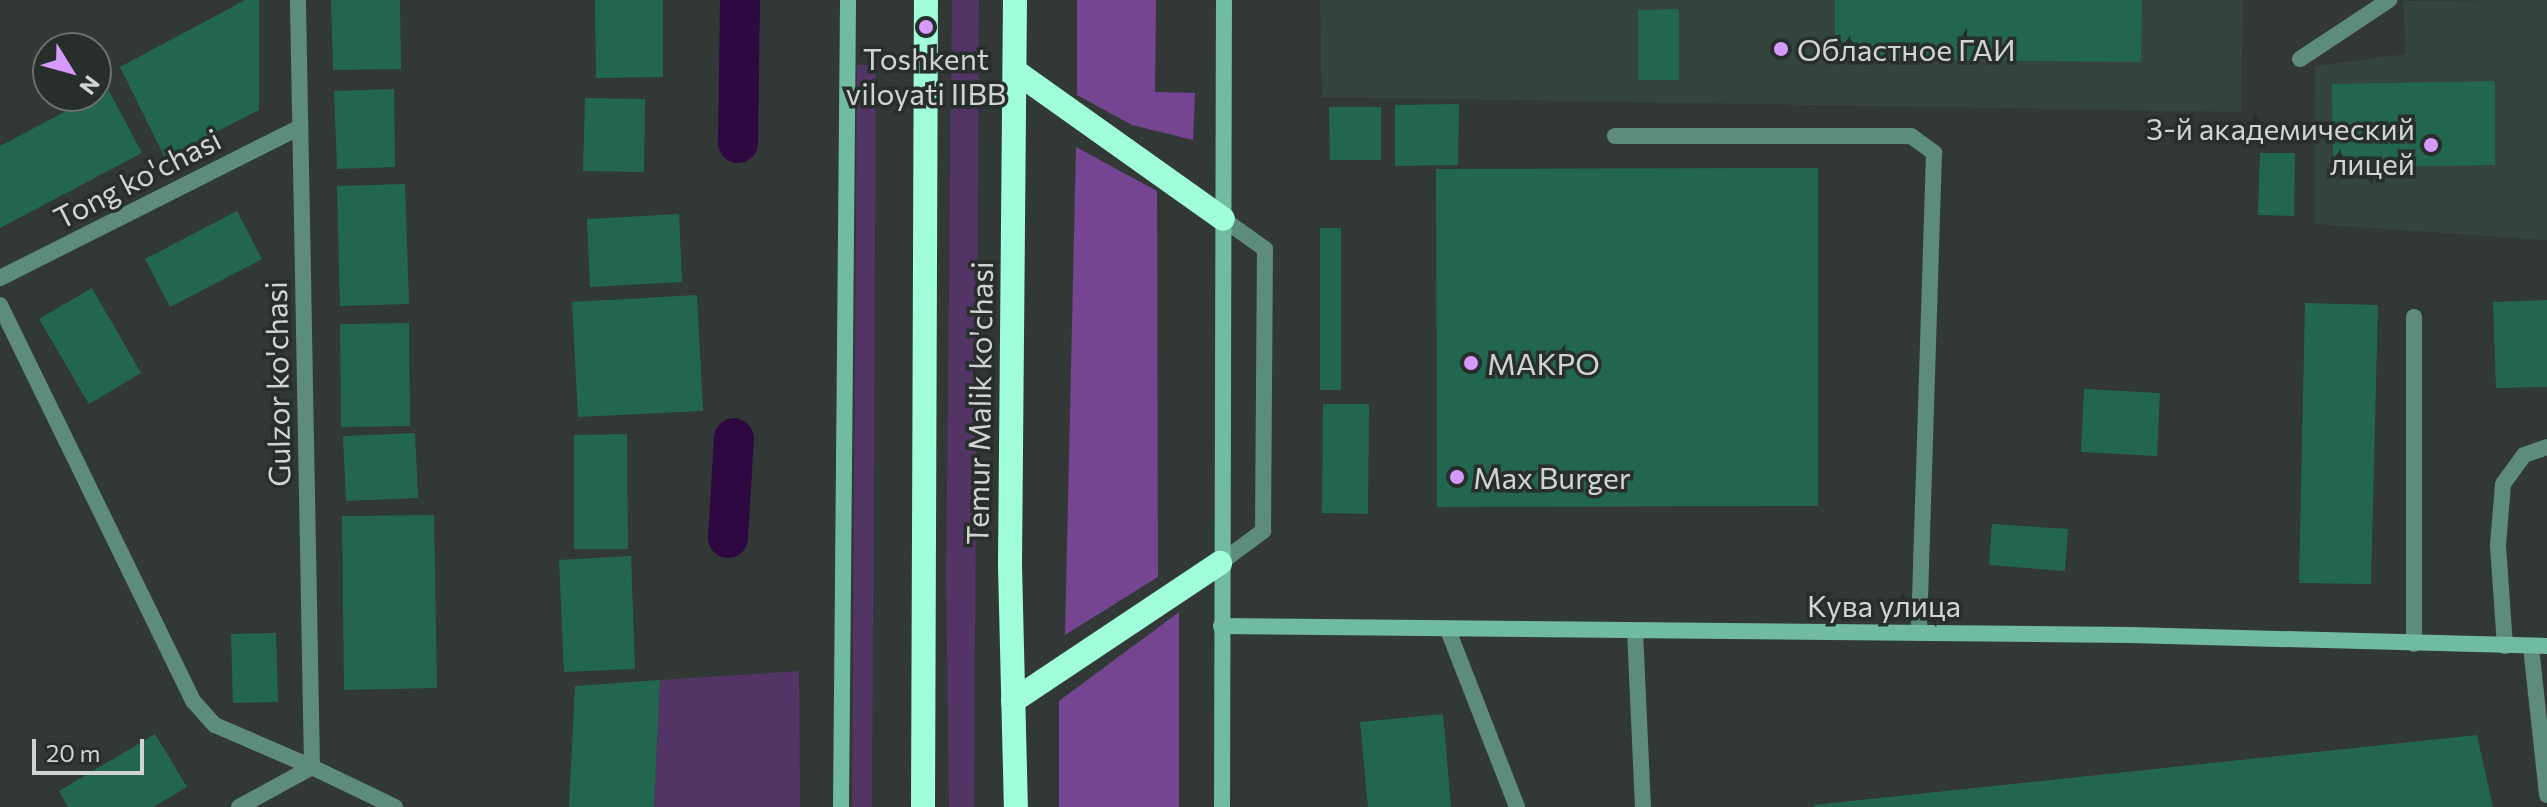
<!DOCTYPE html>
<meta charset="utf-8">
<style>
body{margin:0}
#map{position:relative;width:2547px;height:807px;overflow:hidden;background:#313835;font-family:Commissioner,sans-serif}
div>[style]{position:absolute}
.built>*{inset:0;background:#36443e}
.green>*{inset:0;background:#523564}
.forest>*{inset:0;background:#754591}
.canal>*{height:40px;margin:-20px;padding:0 20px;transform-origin:20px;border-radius:20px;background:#2e0840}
.building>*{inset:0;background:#236650}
.lane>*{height:16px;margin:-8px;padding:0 8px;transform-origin:8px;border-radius:8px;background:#5e8c7a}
.street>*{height:16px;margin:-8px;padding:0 8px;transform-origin:8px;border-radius:8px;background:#5e8c7a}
.secondary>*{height:16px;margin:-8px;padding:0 8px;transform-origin:8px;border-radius:8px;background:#71bca0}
.highway>*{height:24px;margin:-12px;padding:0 12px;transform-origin:12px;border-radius:12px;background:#a1fedb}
.dots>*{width:22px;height:22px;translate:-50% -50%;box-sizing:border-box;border:4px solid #272e2b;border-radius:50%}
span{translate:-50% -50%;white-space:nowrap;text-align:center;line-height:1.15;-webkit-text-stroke:7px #272e2b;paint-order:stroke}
.poi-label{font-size:30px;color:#d0d4d2}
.left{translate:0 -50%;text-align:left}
.right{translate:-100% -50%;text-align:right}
.street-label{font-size:30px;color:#d0d4d2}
.north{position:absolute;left:32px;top:32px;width:80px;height:80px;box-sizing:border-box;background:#272e2b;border:2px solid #6b706e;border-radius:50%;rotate:127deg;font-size:22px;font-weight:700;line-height:32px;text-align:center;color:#d0d4d2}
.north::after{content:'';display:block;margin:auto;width:28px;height:36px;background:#d69bfa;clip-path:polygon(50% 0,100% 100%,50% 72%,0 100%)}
.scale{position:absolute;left:32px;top:739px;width:112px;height:36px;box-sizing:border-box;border:4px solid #d0d4d2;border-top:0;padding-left:10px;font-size:24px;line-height:28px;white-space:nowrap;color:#d0d4d2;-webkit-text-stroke:6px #272e2b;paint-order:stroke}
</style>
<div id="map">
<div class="built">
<div style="clip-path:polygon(1320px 0,2243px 0,2241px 112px,1322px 97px)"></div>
<div style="clip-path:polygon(2547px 0,2547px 240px,2314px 224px,2315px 66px,2406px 54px,2403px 1px)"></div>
</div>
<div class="green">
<div style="clip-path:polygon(952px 0,979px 0,974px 807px,949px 807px,946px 577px)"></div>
<div style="clip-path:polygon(857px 65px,876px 65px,872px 807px,852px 807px)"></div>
<div style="clip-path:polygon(799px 671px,800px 807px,654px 807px,660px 680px)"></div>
</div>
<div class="forest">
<div style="clip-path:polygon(1077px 0,1156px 0,1155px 92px,1195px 93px,1193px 140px,1132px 125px,1077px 95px)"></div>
<div style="clip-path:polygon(1076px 147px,1157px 191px,1158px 577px,1065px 635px)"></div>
<div style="clip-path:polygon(1179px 612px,1179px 807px,1059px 807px,1059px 701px)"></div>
</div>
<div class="canal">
<div style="left:738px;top:143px;width:143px;rotate:-89.2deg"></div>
<div style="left:728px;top:538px;width:100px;rotate:-86.6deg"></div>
</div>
<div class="building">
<div style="clip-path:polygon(245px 0,259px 0,259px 110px,165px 158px,120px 67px)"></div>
<div style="clip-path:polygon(331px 0,400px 0,401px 69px,333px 70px)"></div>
<div style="clip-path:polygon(595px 0,663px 0,663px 77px,596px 78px)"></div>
<div style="clip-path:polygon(1835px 0,2142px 0,2141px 62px,1835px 59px)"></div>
<div style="clip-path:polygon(1679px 9px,1679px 80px,1638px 80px,1638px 10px)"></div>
<div style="clip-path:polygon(2495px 81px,2495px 165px,2333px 168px,2332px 84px)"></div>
<div style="clip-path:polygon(108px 89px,142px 153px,0 228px,0 146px)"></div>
<div style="clip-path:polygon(394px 89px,395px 167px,337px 169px,334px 91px)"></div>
<div style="clip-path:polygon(585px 98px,645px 99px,644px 172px,583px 171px)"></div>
<div style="clip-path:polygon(1459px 104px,1458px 165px,1395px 166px,1395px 105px)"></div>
<div style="clip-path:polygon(1329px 107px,1381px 107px,1381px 160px,1330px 160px)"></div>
<div style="clip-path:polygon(2260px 153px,2295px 153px,2294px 216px,2258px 215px)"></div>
<div style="clip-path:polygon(1818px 168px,1818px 506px,1437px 507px,1436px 169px)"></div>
<div style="clip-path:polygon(405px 184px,409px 304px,340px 306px,337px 186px)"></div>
<div style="clip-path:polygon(237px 211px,262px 259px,170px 307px,145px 259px)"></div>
<div style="clip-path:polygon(679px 214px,682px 282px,590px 287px,587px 219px)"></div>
<div style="clip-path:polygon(1320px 228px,1341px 228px,1341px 390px,1320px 390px)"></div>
<div style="clip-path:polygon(92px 288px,141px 373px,89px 404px,39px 319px)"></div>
<div style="clip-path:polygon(697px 295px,703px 411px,578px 417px,572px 302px)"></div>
<div style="clip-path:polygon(2547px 300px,2547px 387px,2496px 388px,2493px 302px)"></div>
<div style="clip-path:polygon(2305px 303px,2378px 305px,2371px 584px,2299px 583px)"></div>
<div style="clip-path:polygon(409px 323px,410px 426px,341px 427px,340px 324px)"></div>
<div style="clip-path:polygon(2084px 389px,2160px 393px,2157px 456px,2081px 452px)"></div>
<div style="clip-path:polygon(1323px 404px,1369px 404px,1368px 514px,1322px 513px)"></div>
<div style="clip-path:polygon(415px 433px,418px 498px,346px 501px,343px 436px)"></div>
<div style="clip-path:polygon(627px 434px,628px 549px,574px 549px,574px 435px)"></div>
<div style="clip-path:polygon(434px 515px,437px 688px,344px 690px,342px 516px)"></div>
<div style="clip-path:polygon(1992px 524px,2068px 529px,2065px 571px,1989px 565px)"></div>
<div style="clip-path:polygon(631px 556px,635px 669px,564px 672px,559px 560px)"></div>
<div style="clip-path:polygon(276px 633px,278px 702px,233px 703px,231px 634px)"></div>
<div style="clip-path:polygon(660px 680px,654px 807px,569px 807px,575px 686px)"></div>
<div style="clip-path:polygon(1443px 714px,1451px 807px,1368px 807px,1360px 722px)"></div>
<div style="clip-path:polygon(155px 734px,187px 787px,153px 807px,68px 807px,59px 791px)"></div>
<div style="clip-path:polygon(2477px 735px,2493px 807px,1814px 807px,1813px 805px)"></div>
</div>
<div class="lane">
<div style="left:2300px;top:59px;width:107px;rotate:-33.5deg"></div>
<div style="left:1615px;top:136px;width:296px"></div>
<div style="left:1911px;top:136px;width:29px;rotate:36deg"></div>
<div style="left:1934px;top:153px;width:480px;rotate:91.8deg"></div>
<div style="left:2414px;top:317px;width:327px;rotate:90deg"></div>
<div style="left:1220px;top:563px;width:54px;rotate:-36.7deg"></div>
<div style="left:1263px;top:531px;width:282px;rotate:-89.6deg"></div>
<div style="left:1265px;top:249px;width:52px;rotate:-144.5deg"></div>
<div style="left:1448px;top:630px;width:190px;rotate:68.7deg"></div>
<div style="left:1635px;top:631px;width:176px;rotate:87.4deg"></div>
<div style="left:2505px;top:646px;width:101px;rotate:-94deg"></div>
<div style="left:2498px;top:545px;width:61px;rotate:-85.3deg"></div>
<div style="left:2503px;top:484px;width:36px;rotate:-54deg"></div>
<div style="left:2524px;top:455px;width:24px;rotate:-19deg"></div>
</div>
<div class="street">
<div style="left:0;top:278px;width:336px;rotate:-26.7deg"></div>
<div style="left:0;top:305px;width:442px;rotate:64deg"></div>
<div style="left:194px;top:702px;width:31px;rotate:48deg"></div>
<div style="left:215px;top:725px;width:106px;rotate:23.4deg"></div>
<div style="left:312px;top:767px;width:767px;rotate:-91.05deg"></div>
<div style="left:2531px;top:647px;width:149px;rotate:83.8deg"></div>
<div style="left:239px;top:807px;width:83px;rotate:-28.7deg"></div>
<div style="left:312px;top:767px;width:92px;rotate:25.7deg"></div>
</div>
<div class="secondary">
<div style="left:1221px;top:626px;width:909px;rotate:0.57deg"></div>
<div style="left:2130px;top:635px;width:417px;rotate:1.5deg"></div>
<div style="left:841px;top:807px;width:807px;rotate:-89.5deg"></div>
<div style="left:1222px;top:807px;width:807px;rotate:-89.86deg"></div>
</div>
<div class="highway">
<div style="left:1015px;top:0;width:566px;rotate:90.51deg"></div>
<div style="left:1010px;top:566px;width:241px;rotate:88.6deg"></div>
<div style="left:1015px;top:71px;width:255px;rotate:35.4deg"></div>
<div style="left:1013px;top:701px;width:249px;rotate:-33.7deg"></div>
<div style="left:923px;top:807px;width:807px;rotate:-89.79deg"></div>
</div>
<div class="dots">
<div style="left:926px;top:27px;background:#d69bfa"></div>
<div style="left:1781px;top:49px;background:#d69bfa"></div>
<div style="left:2431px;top:145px;background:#d69bfa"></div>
<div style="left:1471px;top:363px;background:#d69bfa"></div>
<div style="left:1457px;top:477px;background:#d69bfa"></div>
</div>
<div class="poi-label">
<span class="left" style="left:1797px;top:49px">Областное ГАИ</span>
<span style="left:926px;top:75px">Toshkent<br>viloyati IIBB</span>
<span class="right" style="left:2415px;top:145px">3-й академический<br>лицей</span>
<span class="left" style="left:1487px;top:363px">МАКРО</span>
<span class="left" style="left:1473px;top:477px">Max Burger</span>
</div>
<div class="street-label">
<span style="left:137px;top:178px;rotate:-27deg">Tong ko'chasi</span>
<span style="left:277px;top:384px;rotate:-91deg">Gulzor ko'chasi</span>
<span style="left:979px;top:403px;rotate:-89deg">Temur Malik ko'chasi</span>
<span style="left:1884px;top:605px">Кува улица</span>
</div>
<div class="north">N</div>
<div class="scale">20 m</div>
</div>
